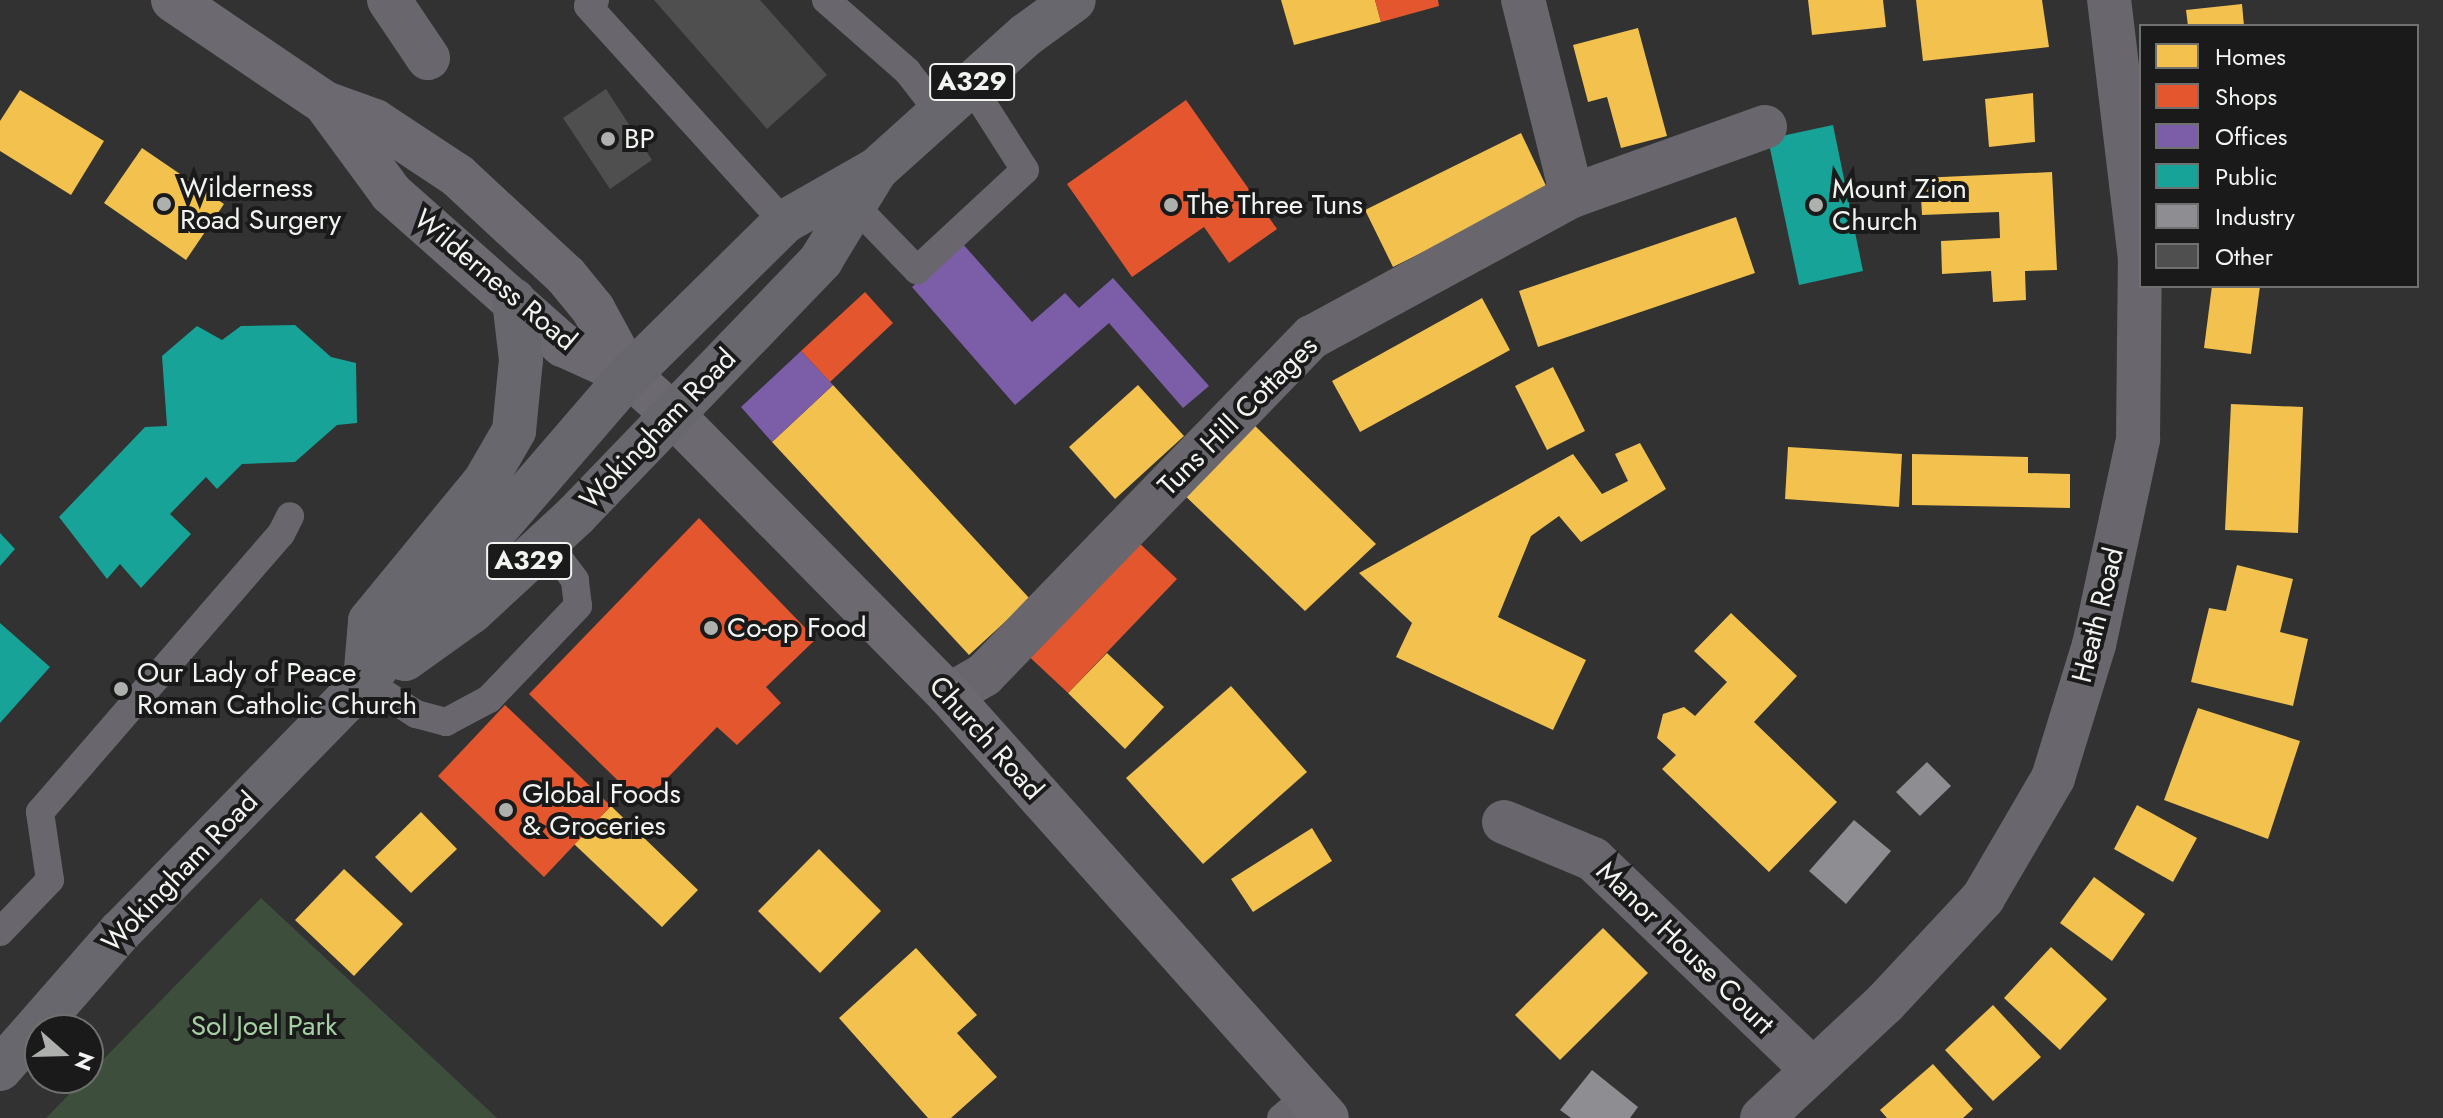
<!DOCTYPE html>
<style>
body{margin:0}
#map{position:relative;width:2443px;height:1118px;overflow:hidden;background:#313231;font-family:Jost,sans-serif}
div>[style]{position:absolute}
.green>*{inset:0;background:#3d4f3c}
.homes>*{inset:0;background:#f2c14e}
.shops>*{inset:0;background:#e4572e}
.offices>*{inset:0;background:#7b5ea7}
.public>*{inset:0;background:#17a398}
.industry>*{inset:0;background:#8d8d92}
.building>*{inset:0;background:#4e4f4e}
.lane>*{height:28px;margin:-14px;padding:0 14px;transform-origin:14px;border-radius:14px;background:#69676d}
.street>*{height:44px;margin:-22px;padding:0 22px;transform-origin:22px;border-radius:22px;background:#69676d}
.secondary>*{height:44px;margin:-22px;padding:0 22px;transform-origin:22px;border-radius:22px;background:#6c6971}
.primary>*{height:44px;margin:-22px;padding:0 22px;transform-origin:22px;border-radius:22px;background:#69676e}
.dots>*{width:22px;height:22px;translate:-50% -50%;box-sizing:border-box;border:4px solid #191a19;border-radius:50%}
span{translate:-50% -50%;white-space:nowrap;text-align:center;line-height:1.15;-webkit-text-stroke:8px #191a19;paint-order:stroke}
.shield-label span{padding:2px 6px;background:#191a19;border:2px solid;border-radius:6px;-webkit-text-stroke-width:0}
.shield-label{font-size:26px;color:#f1f4f1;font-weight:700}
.poi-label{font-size:28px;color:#f1f4f1}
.left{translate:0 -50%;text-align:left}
.street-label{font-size:28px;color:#f1f4f1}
.park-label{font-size:28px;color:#a5d0a3}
.legend{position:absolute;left:2139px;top:24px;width:280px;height:264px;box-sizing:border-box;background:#191a19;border:2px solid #6f716f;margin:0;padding:10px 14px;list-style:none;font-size:24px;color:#f1f4f1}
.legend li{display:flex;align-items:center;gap:16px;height:40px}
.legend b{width:40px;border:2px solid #6f716f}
.north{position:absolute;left:24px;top:1014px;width:80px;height:80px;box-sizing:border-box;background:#191a19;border:2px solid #6f716f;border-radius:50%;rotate:110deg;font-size:22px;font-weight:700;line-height:32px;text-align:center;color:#f1f4f1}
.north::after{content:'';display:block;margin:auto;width:28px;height:36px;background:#aeb0ae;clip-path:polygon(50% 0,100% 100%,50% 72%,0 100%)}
</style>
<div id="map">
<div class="green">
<div style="clip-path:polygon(261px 898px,497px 1118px,46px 1118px)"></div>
</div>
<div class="homes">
<div style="clip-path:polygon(1281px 0,1375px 0,1381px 22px,1294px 45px)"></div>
<div style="clip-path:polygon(1808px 0,1883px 0,1886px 27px,1812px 35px)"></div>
<div style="clip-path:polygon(1916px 0,2042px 0,2049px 47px,1923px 61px)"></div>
<div style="clip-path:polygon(2242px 4px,2244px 26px,2188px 26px,2186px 10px)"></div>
<div style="clip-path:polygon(1638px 28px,1667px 136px,1621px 148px,1607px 97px,1588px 102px,1573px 45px)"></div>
<div style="clip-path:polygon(20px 90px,104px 141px,71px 195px,0 151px,0 121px)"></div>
<div style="clip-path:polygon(2033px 93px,2035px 142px,1989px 147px,1985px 99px)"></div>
<div style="clip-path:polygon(1521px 133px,1548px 190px,1393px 267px,1365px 210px)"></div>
<div style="clip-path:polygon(142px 148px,224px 204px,186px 260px,104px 203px)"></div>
<div style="clip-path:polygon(2052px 172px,2057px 270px,2025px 271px,2026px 300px,1993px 302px,1991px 271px,1942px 274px,1941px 241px,2000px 238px,1999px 212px,1922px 215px,1920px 178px)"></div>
<div style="clip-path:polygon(1736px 217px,1755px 273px,1538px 347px,1519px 291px)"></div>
<div style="clip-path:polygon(2212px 286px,2260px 286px,2251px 354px,2204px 348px)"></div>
<div style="clip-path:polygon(1482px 298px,1510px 350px,1360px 432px,1332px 381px)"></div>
<div style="clip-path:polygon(1553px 367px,1585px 431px,1547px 450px,1515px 386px)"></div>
<div style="clip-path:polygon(833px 385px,1030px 599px,969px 655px,772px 442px)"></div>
<div style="clip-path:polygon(1138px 385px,1184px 436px,1115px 499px,1069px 447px)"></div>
<div style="clip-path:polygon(2231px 404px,2303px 407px,2298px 533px,2225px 530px)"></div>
<div style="clip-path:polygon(1246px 417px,1376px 544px,1305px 611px,1178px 489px)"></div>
<div style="clip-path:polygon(1640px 443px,1666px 489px,1581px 542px,1559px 516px,1531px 536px,1498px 617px,1586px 660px,1553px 730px,1396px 657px,1412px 623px,1359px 573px,1573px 454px,1602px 494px,1628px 481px,1615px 454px)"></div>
<div style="clip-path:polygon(1788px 447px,1902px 454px,1899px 507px,1785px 499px)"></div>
<div style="clip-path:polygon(1912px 454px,2028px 457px,2028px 473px,2070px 474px,2070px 508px,1912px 505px)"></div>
<div style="clip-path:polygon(2237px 565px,2293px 579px,2280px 632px,2308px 639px,2293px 706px,2191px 682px,2209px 608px,2226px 611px)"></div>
<div style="clip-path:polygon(1731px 613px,1797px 676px,1754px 722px,1837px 802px,1769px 872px,1662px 769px,1676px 755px,1657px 738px,1663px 714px,1684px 707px,1695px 716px,1727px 682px,1694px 651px)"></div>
<div style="clip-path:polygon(1107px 653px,1164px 707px,1125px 749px,1068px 693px)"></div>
<div style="clip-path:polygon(1231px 686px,1307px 772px,1203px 864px,1126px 778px)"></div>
<div style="clip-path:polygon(2198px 708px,2300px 741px,2268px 839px,2164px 800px)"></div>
<div style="clip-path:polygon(2137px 805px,2197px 838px,2173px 882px,2114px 849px)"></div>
<div style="clip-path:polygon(611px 806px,698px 890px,662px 927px,574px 844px)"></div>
<div style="clip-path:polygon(421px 812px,457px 849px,411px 893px,375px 857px)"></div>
<div style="clip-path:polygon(1312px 828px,1332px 861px,1253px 912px,1231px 879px)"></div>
<div style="clip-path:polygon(819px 849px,881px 911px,820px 973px,758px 911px)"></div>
<div style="clip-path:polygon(344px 869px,403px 924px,354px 976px,295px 920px)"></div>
<div style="clip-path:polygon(2094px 877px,2145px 914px,2112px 961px,2060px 923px)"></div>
<div style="clip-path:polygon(1603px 928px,1648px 973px,1560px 1060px,1515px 1015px)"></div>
<div style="clip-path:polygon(2051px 947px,2107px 999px,2060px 1050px,2004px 998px)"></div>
<div style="clip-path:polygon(916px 948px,977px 1015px,957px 1033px,997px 1077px,951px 1118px,928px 1118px,839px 1018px)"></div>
<div style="clip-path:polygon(1993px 1005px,2041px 1057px,1993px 1101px,1945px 1050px)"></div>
<div style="clip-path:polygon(1933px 1064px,1973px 1109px,1963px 1118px,1887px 1118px,1880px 1110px)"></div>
</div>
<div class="shops">
<div style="clip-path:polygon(1375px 0,1438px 0,1439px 6px,1381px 22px)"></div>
<div style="clip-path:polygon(1186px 100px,1277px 229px,1229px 263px,1204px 227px,1132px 277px,1067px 184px)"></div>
<div style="clip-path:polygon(865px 292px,893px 323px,830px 382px,801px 351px)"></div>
<div style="clip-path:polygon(699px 518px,816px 639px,766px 687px,781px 703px,737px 745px,717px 727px,642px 804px,529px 694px)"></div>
<div style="clip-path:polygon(1133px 537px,1177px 579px,1068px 693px,1021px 649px)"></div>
<div style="clip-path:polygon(505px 705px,611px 806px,544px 877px,438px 776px)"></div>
</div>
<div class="offices">
<div style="clip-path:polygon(962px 243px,1032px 322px,1065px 293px,1079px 308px,1113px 278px,1209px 386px,1183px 408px,1109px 323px,1015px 405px,912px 287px)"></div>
<div style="clip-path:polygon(801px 351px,833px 385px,772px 442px,741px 407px)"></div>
</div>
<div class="public">
<div style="clip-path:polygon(1833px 125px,1863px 271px,1799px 285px,1768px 139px)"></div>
<div style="clip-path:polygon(295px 325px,331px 357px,356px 363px,357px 423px,337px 425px,295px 462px,242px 464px,217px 489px,206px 477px,170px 514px,191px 534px,141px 588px,120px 564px,107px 579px,59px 517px,145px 427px,167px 426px,162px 356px,197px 326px,222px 340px,241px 326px)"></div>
<div style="clip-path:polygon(0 533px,15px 549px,0 566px)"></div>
<div style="clip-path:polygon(0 623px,50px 667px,0 723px)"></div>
</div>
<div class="industry">
<div style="clip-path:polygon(1927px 762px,1951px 786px,1920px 816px,1896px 792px)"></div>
<div style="clip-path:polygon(1854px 820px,1891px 851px,1846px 904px,1809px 871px)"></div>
<div style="clip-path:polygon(1592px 1070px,1638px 1107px,1630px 1118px,1571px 1118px,1560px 1110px)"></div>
</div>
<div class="building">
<div style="clip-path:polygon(654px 0,760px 0,827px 75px,767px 129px)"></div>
<div style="clip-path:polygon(606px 89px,652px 160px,610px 189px,563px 118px)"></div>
</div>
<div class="lane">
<div style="left:595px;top:0;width:9px;rotate:139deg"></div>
<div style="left:588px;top:6px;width:292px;rotate:47.8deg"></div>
<div style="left:826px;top:0;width:108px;rotate:41.2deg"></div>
<div style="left:907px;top:71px;width:52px;rotate:52deg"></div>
<div style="left:856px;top:207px;width:88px;rotate:45.9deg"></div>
<div style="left:917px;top:270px;width:147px;rotate:-42.8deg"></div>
<div style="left:1025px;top:170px;width:102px;rotate:-122.6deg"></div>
<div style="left:365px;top:681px;width:61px;rotate:32.9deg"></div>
<div style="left:416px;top:714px;width:31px;rotate:15deg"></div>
<div style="left:446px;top:722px;width:49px;rotate:-28.1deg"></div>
<div style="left:489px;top:699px;width:129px;rotate:-46.3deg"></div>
<div style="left:578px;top:606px;width:26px;rotate:-97deg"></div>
<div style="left:575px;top:580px;width:45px;rotate:-126.9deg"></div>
<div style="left:0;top:932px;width:72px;rotate:-46.1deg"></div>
<div style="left:50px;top:880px;width:69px;rotate:-98.4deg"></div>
<div style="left:40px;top:812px;width:368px;rotate:-49.1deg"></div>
<div style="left:281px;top:534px;width:20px;rotate:-63deg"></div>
<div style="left:1281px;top:1118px;width:35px;rotate:-40deg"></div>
</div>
<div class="street">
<div style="left:389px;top:0;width:70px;rotate:56.1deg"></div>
<div style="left:1572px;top:196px;width:205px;rotate:-19.7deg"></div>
<div style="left:949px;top:695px;width:40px;rotate:-29.7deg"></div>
<div style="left:984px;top:675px;width:471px;rotate:-45.9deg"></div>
<div style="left:1312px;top:337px;width:296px;rotate:-28.5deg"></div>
<div style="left:1572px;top:196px;width:202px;rotate:-104deg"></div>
<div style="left:1504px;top:822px;width:96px;rotate:22.6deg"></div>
<div style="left:1593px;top:859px;width:305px;rotate:43.8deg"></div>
<div style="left:1762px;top:1118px;width:168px;rotate:-43.1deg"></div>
<div style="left:1885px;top:1003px;width:144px;rotate:-47deg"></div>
<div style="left:1983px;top:898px;width:139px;rotate:-59.7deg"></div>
<div style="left:2053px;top:778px;width:139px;rotate:-72.9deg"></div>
<div style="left:2094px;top:645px;width:211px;rotate:-77.9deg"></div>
<div style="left:2138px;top:439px;width:180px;rotate:-89.4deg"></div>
<div style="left:2140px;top:259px;width:261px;rotate:-96.8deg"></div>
</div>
<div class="secondary">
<div style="left:173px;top:0;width:184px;rotate:34.1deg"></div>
<div style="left:325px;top:103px;width:53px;rotate:19.8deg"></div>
<div style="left:375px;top:121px;width:100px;rotate:33.5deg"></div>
<div style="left:458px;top:176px;width:147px;rotate:42.8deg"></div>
<div style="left:566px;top:276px;width:43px;rotate:50.7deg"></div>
<div style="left:593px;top:309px;width:75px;rotate:61.4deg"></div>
<div style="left:325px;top:103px;width:112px;rotate:53.7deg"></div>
<div style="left:391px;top:193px;width:230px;rotate:41.5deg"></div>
<div style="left:563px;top:345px;width:72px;rotate:24.4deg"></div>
<div style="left:629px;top:375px;width:58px;rotate:42.2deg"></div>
<div style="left:672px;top:414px;width:395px;rotate:45.4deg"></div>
<div style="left:949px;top:695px;width:567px;rotate:48.22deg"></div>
</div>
<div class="primary">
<div style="left:405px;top:659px;width:81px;rotate:-35.5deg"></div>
<div style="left:471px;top:612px;width:143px;rotate:-42.7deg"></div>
<div style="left:576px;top:515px;width:354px;rotate:-46.1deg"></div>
<div style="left:821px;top:260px;width:105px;rotate:-58.6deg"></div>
<div style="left:365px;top:681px;width:60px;rotate:-85.2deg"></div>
<div style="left:370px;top:621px;width:181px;rotate:-50.6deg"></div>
<div style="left:485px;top:481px;width:58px;rotate:-59.9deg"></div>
<div style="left:514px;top:431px;width:71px;rotate:-84.4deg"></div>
<div style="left:521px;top:360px;width:60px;rotate:-96.7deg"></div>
<div style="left:0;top:1069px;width:182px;rotate:-48.8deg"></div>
<div style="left:120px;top:932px;width:351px;rotate:-45.7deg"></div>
<div style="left:365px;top:681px;width:404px;rotate:-49.2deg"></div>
<div style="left:629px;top:375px;width:218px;rotate:-44.6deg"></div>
<div style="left:784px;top:222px;width:107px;rotate:-29.7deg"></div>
<div style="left:877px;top:169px;width:200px;rotate:-42deg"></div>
<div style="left:1026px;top:35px;width:59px;rotate:-36.1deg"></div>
</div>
<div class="dots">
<div style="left:608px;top:139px;background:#aeb0ae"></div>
<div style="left:164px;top:204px;background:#aeb0ae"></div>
<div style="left:1171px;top:205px;background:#aeb0ae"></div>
<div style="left:1816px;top:205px;background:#aeb0ae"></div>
<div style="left:711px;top:628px;background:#aeb0ae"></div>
<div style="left:121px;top:689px;background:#aeb0ae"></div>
<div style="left:506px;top:810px;background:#aeb0ae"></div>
</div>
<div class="shield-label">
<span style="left:972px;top:82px">A329</span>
<span style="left:529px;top:561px">A329</span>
</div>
<div class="poi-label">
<span class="left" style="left:624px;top:139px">BP</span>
<span class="left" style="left:180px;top:204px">Wilderness<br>Road Surgery</span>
<span class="left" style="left:1832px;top:205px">Mount Zion<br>Church</span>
<span class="left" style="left:1187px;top:205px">The Three Tuns</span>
<span class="left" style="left:727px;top:628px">Co-op Food</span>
<span class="left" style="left:137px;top:689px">Our Lady of Peace<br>Roman Catholic Church</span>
<span class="left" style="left:522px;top:810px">Global Foods<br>&amp; Groceries</span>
</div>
<div class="street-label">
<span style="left:495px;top:280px;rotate:40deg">Wilderness Road</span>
<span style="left:1238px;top:416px;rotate:-45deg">Tuns Hill Cottages</span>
<span style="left:658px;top:429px;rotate:-46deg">Wokingham Road</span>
<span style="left:2098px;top:615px;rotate:-76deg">Heath Road</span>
<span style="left:986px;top:738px;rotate:48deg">Church Road</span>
<span style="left:180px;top:872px;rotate:-46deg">Wokingham Road</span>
<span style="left:1685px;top:948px;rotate:44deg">Manor House Court</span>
</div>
<div class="park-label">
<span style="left:264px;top:1026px">Sol Joel Park</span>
</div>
<ul class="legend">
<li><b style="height:22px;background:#f2c14e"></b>Homes</li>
<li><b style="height:22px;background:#e4572e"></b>Shops</li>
<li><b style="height:22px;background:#7b5ea7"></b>Offices</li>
<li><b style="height:22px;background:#17a398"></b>Public</li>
<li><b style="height:22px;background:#8d8d92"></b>Industry</li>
<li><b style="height:22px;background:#4e4f4e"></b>Other</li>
</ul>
<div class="north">N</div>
</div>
